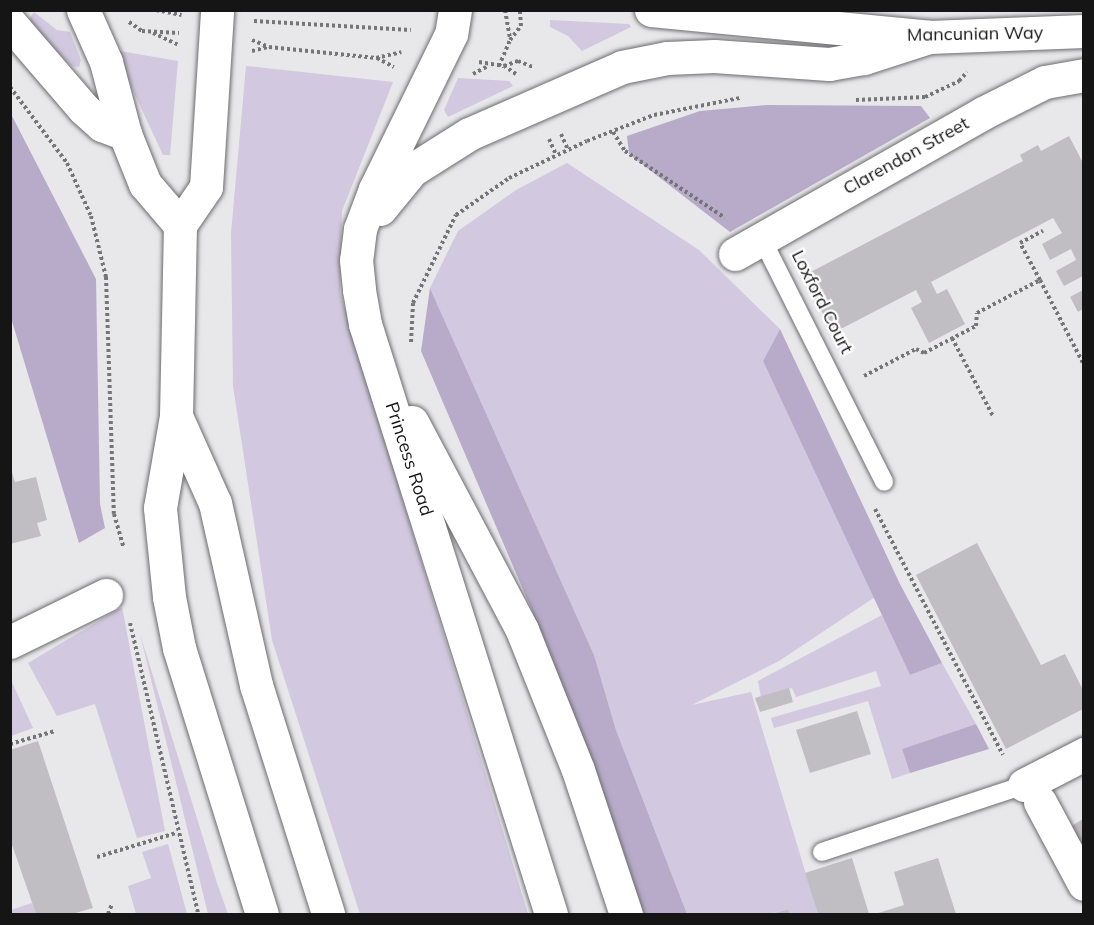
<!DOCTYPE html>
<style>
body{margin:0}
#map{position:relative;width:1094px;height:925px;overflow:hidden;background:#e8e7ea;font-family:Mulish,sans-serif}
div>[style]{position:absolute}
.green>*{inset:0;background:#d2c8df}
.forest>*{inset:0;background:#b8abca}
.building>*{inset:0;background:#c0bec2}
.path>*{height:4px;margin-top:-2px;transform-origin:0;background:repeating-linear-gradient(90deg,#757476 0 3px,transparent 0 6px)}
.roads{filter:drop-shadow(0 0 2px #6d6c6f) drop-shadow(0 0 2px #6d6c6f)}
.lane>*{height:18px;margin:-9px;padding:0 9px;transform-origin:9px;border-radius:9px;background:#fff}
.street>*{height:33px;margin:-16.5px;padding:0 16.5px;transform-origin:16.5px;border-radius:16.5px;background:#fff}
.highway>*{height:33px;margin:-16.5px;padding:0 16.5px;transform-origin:16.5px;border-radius:16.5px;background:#fff}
span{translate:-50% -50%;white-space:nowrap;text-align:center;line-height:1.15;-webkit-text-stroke:4.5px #fff;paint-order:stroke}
.street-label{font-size:18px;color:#151516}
.frame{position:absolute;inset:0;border:12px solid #151516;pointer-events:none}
</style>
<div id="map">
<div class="green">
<div style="clip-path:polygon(34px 12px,57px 30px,70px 32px,81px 60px,79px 67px,72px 66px,27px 22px)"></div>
<div style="clip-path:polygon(550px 20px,629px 24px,631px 27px,582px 51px,568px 36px,550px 27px)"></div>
<div style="clip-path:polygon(114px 50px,178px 61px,170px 155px,163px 155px)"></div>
<div style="clip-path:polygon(246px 66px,393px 82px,342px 211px,340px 293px,528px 914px,360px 914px,272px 640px,233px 386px,231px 233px)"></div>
<div style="clip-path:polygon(458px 78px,509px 81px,513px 86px,448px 117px,444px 110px)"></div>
<div style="clip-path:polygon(567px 163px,699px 250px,780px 329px,763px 361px,875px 597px,779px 661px,692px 705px,751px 692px,818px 914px,790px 914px,788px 909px,769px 914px,687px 914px,616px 730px,594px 655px,430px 288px,458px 231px,516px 190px)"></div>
<div style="clip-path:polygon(122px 607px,165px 831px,137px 838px,95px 704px,57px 716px,28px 663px)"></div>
<div style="clip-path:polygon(882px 615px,910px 675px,942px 663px,976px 724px,902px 749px,910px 773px,892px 779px,868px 701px,774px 728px,771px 718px,881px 686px,876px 671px,796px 697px,792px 688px,761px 697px,758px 681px)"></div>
<div style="clip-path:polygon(140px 634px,217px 883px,228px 914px,208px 914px)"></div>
<div style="clip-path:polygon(11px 680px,33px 728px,11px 736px,10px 736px)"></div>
<div style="clip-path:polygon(168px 844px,187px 914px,136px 914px,128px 886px,151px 878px,142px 852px)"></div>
<div style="clip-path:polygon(32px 903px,36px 914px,11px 914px,11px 910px)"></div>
</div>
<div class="forest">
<div style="clip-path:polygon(767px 105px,921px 106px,930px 118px,730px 232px,629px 154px,627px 136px,700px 111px)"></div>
<div style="clip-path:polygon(11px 114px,96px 279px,100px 504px,105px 528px,79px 543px,11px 318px)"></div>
<div style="clip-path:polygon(430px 288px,594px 655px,616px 730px,687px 914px,644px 914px,531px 608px,421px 351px)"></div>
<div style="clip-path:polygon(780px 329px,900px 584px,942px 663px,910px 675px,763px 361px)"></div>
<div style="clip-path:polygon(976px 724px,989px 749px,910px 773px,902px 749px)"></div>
</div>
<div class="building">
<div style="clip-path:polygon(1069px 136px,1083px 163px,1083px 276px,1064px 286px,1056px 271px,1076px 260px,1071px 249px,1050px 260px,1042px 244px,1062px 233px,1053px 218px,931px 282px,937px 294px,947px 289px,965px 324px,929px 343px,911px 308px,922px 302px,916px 290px,833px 333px,803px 276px,1023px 161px,1020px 155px,1038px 145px,1041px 151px)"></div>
<div style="clip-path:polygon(1083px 290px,1083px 309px,1078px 312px,1070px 297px)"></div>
<div style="clip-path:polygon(10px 466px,15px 482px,36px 477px,47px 520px,37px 523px,41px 536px,10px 544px)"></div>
<div style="clip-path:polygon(977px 543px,1041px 665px,1065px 654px,1083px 690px,1083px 709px,1006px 749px,916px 575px)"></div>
<div style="clip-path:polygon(789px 688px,793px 702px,760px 712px,755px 698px)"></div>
<div style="clip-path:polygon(857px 711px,871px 754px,810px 773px,796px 730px)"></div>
<div style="clip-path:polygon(38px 741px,93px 908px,72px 914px,36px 914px,10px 839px,10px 750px)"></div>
<div style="clip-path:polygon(1083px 819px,1083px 850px,1070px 827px)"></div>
<div style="clip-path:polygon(852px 858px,869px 914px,818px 914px,805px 873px)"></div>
<div style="clip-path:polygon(938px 858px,956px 914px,875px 914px,904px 905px,894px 872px)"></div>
<div style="clip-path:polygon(788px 909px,790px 914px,771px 914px)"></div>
</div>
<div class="path">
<div style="left:156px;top:10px;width:26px;rotate:11deg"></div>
<div style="left:505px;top:10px;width:28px;rotate:80deg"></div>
<div style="left:254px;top:21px;width:157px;rotate:3.3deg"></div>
<div style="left:129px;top:22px;width:16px;rotate:35deg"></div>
<div style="left:142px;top:31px;width:37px;rotate:3deg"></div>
<div style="left:153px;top:33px;width:29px;rotate:25deg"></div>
<div style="left:252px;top:40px;width:18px;rotate:22deg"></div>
<div style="left:269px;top:47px;width:108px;rotate:5.9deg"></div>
<div style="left:376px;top:58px;width:26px;rotate:-13deg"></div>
<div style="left:252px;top:51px;width:16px;rotate:-14deg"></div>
<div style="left:377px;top:58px;width:19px;rotate:28deg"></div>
<div style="left:479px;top:62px;width:25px;rotate:9deg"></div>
<div style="left:499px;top:66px;width:28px;rotate:-67deg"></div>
<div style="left:510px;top:40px;width:18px;rotate:-52deg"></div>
<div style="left:521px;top:26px;width:16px;rotate:-94deg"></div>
<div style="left:473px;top:74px;width:17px;rotate:-28deg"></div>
<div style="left:516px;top:74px;width:14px;rotate:-146deg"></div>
<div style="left:504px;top:66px;width:15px;rotate:-20deg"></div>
<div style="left:518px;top:61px;width:16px;rotate:22deg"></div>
<div style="left:10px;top:87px;width:95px;rotate:53.1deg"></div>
<div style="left:67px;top:163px;width:58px;rotate:65.6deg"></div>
<div style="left:91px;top:216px;width:63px;rotate:76.2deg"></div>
<div style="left:106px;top:277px;width:237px;rotate:88.1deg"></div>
<div style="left:114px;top:514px;width:35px;rotate:74deg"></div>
<div style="left:856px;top:100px;width:69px;rotate:-2.5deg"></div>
<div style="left:925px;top:97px;width:38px;rotate:-25deg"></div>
<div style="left:959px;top:81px;width:12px;rotate:-48deg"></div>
<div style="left:613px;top:132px;width:22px;rotate:58deg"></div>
<div style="left:625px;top:151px;width:120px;rotate:33.8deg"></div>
<div style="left:561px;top:134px;width:17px;rotate:66deg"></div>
<div style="left:549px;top:139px;width:17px;rotate:66deg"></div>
<div style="left:1040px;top:280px;width:42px;rotate:-118.4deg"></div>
<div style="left:1020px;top:243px;width:26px;rotate:-28deg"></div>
<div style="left:952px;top:338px;width:88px;rotate:62.3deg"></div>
<div style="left:411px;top:342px;width:39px;rotate:-87deg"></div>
<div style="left:413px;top:303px;width:98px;rotate:-64deg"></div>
<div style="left:456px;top:215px;width:65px;rotate:-34.9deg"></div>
<div style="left:509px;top:178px;width:86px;rotate:-25.4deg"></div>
<div style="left:587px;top:141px;width:72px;rotate:-21.2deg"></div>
<div style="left:654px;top:115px;width:88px;rotate:-11.2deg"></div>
<div style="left:864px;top:376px;width:59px;rotate:-27.4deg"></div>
<div style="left:916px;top:349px;width:9px;rotate:27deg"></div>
<div style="left:924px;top:353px;width:59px;rotate:-27.4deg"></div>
<div style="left:976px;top:326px;width:13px;rotate:-86deg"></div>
<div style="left:977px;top:313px;width:71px;rotate:-27.6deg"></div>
<div style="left:1040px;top:280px;width:96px;rotate:62.6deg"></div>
<div style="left:875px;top:509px;width:277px;rotate:62.5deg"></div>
<div style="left:130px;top:623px;width:299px;rotate:76.8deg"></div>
<div style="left:10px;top:744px;width:47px;rotate:-16.1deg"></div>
<div style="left:97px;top:857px;width:83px;rotate:-16.9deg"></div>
<div style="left:108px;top:914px;width:11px;rotate:-68deg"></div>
</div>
<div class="roads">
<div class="lane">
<div style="left:761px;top:237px;width:274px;rotate:63.3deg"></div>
<div style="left:822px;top:852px;width:213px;rotate:-18.3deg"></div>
</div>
<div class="street">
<div style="left:735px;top:254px;width:285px;rotate:-29.6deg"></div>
<div style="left:983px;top:113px;width:69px;rotate:-26.6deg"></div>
<div style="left:1045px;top:82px;width:40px;rotate:-10deg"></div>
<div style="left:10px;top:642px;width:107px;rotate:-26.1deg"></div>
<div style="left:1024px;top:785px;width:68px;rotate:-27.3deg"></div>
<div style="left:1040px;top:802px;width:93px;rotate:61.8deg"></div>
</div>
<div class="highway">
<div style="left:83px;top:10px;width:57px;rotate:66.1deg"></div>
<div style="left:106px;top:62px;width:74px;rotate:75.2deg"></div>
<div style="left:125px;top:134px;width:54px;rotate:68.2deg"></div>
<div style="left:145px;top:184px;width:54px;rotate:49.5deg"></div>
<div style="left:180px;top:225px;width:191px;rotate:91.2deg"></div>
<div style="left:176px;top:416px;width:95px;rotate:65.9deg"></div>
<div style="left:215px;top:503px;width:187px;rotate:77.3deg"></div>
<div style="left:256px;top:685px;width:240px;rotate:72.5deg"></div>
<div style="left:455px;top:10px;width:24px;rotate:99deg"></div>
<div style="left:451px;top:34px;width:173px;rotate:116.1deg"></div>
<div style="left:375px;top:189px;width:43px;rotate:110.6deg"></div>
<div style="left:360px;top:229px;width:31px;rotate:97deg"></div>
<div style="left:356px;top:260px;width:30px;rotate:84deg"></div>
<div style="left:359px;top:290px;width:35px;rotate:80deg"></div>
<div style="left:365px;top:324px;width:619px;rotate:72.5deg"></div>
<div style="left:651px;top:10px;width:279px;rotate:5.5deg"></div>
<div style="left:929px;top:37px;width:155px;rotate:-2.2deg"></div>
<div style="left:10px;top:23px;width:113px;rotate:49.3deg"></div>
<div style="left:84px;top:109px;width:24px;rotate:42deg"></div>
<div style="left:102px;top:125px;width:25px;rotate:21deg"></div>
<div style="left:380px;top:209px;width:50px;rotate:-50.6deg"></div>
<div style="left:412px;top:170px;width:67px;rotate:-32.3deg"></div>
<div style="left:469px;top:134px;width:167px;rotate:-23.6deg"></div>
<div style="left:622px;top:67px;width:46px;rotate:-11.3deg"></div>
<div style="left:667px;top:58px;width:47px;rotate:-2.4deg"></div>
<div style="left:714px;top:56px;width:115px;rotate:4deg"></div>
<div style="left:829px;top:64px;width:36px;rotate:-10deg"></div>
<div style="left:864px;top:58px;width:68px;rotate:-17.9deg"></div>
<div style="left:180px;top:225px;width:46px;rotate:-55.6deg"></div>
<div style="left:206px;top:187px;width:177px;rotate:-86.4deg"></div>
<div style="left:176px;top:416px;width:93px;rotate:99.9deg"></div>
<div style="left:160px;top:508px;width:89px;rotate:84.2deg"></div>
<div style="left:169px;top:597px;width:52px;rotate:78.9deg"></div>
<div style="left:179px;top:648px;width:279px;rotate:72.7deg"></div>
<div style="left:412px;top:422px;width:235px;rotate:62.1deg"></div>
<div style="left:522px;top:630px;width:151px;rotate:68.2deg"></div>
<div style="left:578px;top:770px;width:152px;rotate:71.6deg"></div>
</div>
</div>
<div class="street-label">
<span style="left:975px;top:34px;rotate:-1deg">Mancunian Way</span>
<span style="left:906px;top:156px;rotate:-29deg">Clarendon Street</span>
<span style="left:822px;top:302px;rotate:63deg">Loxford Court</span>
<span style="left:409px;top:459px;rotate:72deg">Princess Road</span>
</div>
<div class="frame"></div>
</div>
